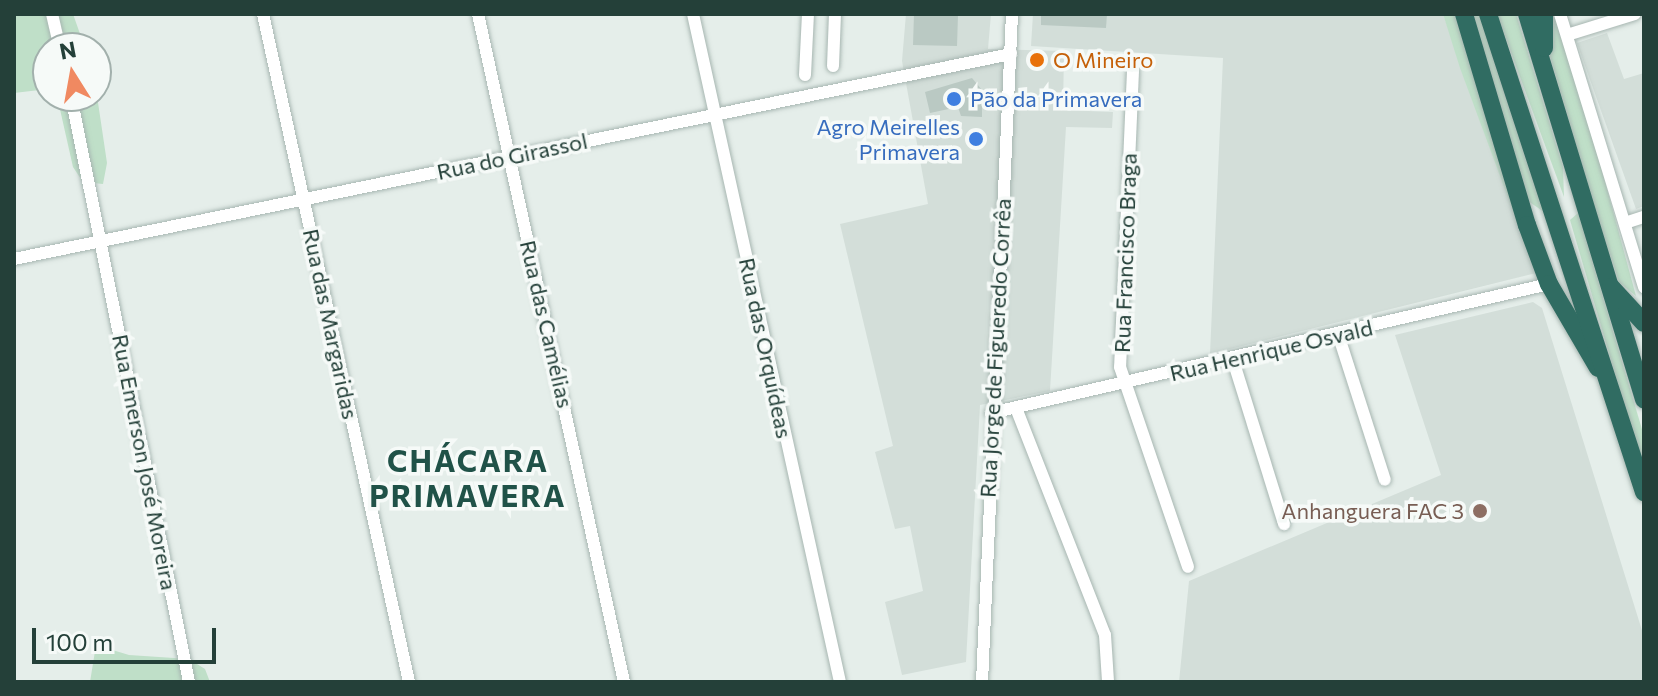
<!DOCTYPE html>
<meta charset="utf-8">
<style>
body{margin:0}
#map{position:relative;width:1658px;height:696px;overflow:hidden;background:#e5eeea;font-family:Commissioner,sans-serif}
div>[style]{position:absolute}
.built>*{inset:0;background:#d3ded9}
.green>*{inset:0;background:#bfdfc8}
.building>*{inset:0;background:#bac9c3}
.roads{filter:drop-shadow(0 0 2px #a7b6b1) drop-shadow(0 0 2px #a7b6b1)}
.minor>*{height:12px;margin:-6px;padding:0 6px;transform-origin:6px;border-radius:6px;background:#fff}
.highway>*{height:18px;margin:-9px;padding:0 9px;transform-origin:9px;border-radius:9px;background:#306c62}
.dots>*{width:22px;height:22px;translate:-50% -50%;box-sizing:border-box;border:4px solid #f6faf8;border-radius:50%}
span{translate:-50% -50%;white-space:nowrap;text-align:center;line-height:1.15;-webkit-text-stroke:7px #f6faf8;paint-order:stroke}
.food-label{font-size:22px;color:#c56008}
.left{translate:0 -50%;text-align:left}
.shop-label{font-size:22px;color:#366cbe}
.right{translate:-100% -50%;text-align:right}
.street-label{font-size:22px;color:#244039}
.education-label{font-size:22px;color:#785e54}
.district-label{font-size:30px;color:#205248;font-weight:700;letter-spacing:2px}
.frame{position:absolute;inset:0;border:16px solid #244039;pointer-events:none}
.north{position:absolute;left:32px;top:32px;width:80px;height:80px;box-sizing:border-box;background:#f6faf8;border:2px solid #a2b0ac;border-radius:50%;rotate:349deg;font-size:22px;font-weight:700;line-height:32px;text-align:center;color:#244039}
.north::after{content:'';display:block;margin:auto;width:28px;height:36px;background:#f08961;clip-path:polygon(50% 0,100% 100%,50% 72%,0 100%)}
.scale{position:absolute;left:32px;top:628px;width:184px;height:36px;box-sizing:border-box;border:4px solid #244039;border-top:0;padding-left:10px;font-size:24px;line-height:28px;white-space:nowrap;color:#244039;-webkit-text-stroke:6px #f6faf8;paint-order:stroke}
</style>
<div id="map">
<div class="built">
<div style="clip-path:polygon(906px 14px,991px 14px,988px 49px,1064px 51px,1063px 110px,1113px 112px,1112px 128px,1066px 127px,1050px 391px,980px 405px,966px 662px,902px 675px,885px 602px,923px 591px,910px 526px,895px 529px,875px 452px,893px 446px,840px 224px,928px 204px,902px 61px)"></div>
<div style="clip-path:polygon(1033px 14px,1443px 14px,1536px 273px,1210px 354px,1223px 58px,1031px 46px)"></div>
<div style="clip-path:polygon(1607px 33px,1624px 79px,1644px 73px,1644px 206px,1636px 209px,1577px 43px)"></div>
<div style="clip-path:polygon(1533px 302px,1542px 308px,1644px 637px,1644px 682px,1179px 682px,1189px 581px,1441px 475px,1395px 335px)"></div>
</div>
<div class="green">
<div style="clip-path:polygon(14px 14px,73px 14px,85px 48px,48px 48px,48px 89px,14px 93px)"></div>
<div style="clip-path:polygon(1443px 14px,1456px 14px,1536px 273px,1460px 68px)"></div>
<div style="clip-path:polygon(1470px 14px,1479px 14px,1485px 32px,1544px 212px,1528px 201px)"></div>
<div style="clip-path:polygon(1497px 14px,1516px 14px,1563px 167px,1564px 197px)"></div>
<div style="clip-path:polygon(1553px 14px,1580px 89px,1636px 296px,1619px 282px,1594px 206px,1550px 56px)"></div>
<div style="clip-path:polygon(96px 89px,107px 163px,103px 184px,83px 182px,73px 167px,57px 96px,96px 96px)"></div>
<div style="clip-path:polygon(1578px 213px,1644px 436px,1644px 473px,1570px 220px)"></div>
<div style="clip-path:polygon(96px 645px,129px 655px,189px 659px,205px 669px,210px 682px,90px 682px)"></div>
</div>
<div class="building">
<div style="clip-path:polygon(914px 14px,958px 14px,957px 46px,913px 45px)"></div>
<div style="clip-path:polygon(1041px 14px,1107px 14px,1106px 28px,1041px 25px)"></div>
<div style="clip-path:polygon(972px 78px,982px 90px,982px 117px,961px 116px,958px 107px,930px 113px,925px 92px)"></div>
</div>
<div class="roads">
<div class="minor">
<div style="left:52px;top:14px;width:35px;rotate:77deg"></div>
<div style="left:263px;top:14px;width:684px;rotate:77.67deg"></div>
<div style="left:478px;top:14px;width:684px;rotate:77.67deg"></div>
<div style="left:693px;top:14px;width:684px;rotate:77.59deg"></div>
<div style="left:1560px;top:14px;width:286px;rotate:72.9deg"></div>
<div style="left:1567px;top:35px;width:71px;rotate:-17.2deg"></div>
<div style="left:833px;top:66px;width:52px;rotate:-87.8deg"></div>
<div style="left:1133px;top:71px;width:296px;rotate:92.5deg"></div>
<div style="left:1120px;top:367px;width:211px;rotate:71.2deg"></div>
<div style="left:805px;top:75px;width:61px;rotate:-87.2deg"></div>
<div style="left:71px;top:96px;width:598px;rotate:78.61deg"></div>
<div style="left:1625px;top:223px;width:20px;rotate:-18deg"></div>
<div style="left:14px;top:259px;width:1018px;rotate:-11.62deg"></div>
<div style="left:1338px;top:334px;width:153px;rotate:72.2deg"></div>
<div style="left:1233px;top:360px;width:172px;rotate:72.7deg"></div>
<div style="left:1016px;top:408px;width:244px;rotate:68.6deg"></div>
<div style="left:1105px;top:635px;width:47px;rotate:86.3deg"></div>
<div style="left:991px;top:413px;width:573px;rotate:-13.02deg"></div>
<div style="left:982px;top:682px;width:669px;rotate:-87.43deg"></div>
</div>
<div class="highway">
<div style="left:1464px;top:14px;width:220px;rotate:73.4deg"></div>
<div style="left:1527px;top:225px;width:63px;rotate:69.6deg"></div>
<div style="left:1549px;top:284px;width:97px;rotate:59.7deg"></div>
<div style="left:1488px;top:14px;width:503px;rotate:71.93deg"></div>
<div style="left:1527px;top:14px;width:403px;rotate:73.1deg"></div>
<div style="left:1544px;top:14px;width:34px;rotate:90deg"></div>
<div style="left:1611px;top:287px;width:49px;rotate:47.5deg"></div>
</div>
</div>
<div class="dots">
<div style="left:1037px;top:60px;background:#e8710a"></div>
<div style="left:954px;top:99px;background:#3f7fe0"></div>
<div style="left:976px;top:139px;background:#3f7fe0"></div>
<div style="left:1480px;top:511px;background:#8d6e63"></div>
</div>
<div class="food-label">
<span class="left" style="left:1053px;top:60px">O Mineiro</span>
</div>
<div class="shop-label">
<span class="left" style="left:970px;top:99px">Pão da Primavera</span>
<span class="right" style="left:960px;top:139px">Agro Meirelles<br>Primavera</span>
</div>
<div class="street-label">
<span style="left:512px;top:156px;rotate:-12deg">Rua do Girassol</span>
<span style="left:1125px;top:253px;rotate:-88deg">Rua Francisco Braga</span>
<span style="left:331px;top:324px;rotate:78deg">Rua das Margaridas</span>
<span style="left:547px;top:324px;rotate:77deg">Rua das Camélias</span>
<span style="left:766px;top:348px;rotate:78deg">Rua das Orquídeas</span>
<span style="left:995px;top:348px;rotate:-87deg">Rua Jorge de Figueredo Corrêa</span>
<span style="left:1271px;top:350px;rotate:-13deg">Rua Henrique Osvald</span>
<span style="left:145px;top:462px;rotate:79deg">Rua Emerson José Moreira</span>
</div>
<div class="education-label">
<span class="right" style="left:1464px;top:511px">Anhanguera FAC 3</span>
</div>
<div class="district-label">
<span style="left:468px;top:477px">CHÁCARA<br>PRIMAVERA</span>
</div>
<div class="frame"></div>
<div class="north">N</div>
<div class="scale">100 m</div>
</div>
